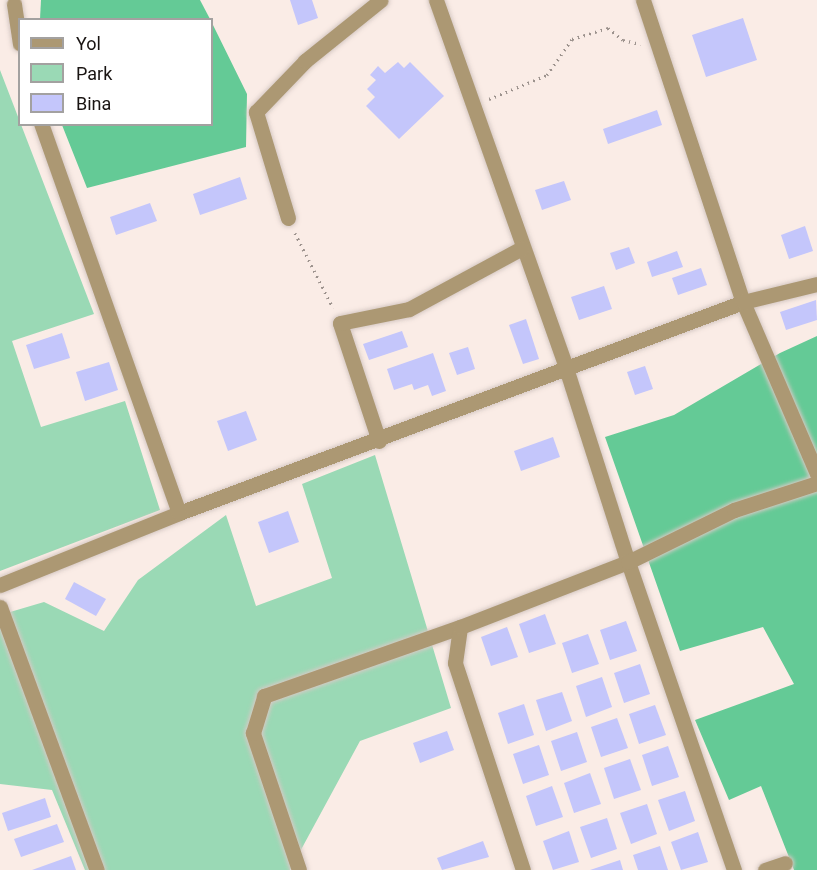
<!DOCTYPE html>
<style>
body{margin:0}
#map{position:relative;width:817px;height:870px;overflow:hidden;background:#faece6;font-family:Roboto,sans-serif}
div>[style]{position:absolute}
.green>*{inset:0;background:#9ad9b5}
.forest>*{inset:0;background:#64ca96}
.building>*{inset:0;background:#c4c6fb}
.path>*{height:3px;margin-top:-1.5px;transform-origin:0;background:repeating-linear-gradient(90deg,#9c928d 0 1.5px,transparent 0 6px)}
.roads{filter:drop-shadow(0 0 2px #d6c9c4) drop-shadow(0 0 2px #d6c9c4)}
.minor>*{height:15px;margin:-7.5px;padding:0 7.5px;transform-origin:7.5px;border-radius:7.5px;background:#ac9873}
span{translate:-50% -50%;white-space:nowrap;text-align:center;line-height:1.15;-webkit-text-stroke:5px #fff;paint-order:stroke}
.legend{position:absolute;left:18px;top:18px;width:195px;height:108px;box-sizing:border-box;background:#fff;border:2px solid #a3a1a0;margin:0;padding:8px 10px;list-style:none;font-size:18px;color:#191412}
.legend li{display:flex;align-items:center;gap:12px;height:30px}
.legend b{width:30px;border:2px solid #a3a1a0}
</style>
<div id="map">
<div class="green">
<div style="clip-path:polygon(0 70px,94px 314px,12px 341px,41px 427px,125px 401px,160px 510px,0 571px)"></div>
<div style="clip-path:polygon(375px 455px,451px 708px,360px 741px,290px 870px,85px 870px,52px 790px,0 784px,0 615px,44px 602px,104px 631px,138px 580px,226px 515px,256px 606px,332px 578px,302px 484px)"></div>
</div>
<div class="forest">
<div style="clip-path:polygon(41px 0,200px 0,210px 19px,40px 19px)"></div>
<div style="clip-path:polygon(212px 23px,247px 94px,246px 147px,87px 188px,62px 125px,212px 124px)"></div>
<div style="clip-path:polygon(817px 336px,817px 870px,794px 870px,761px 786px,729px 800px,695px 720px,794px 684px,763px 627px,680px 651px,605px 437px,674px 415px,780px 353px)"></div>
</div>
<div class="building">
<div style="clip-path:polygon(290px 0,312px 0,318px 18px,298px 25px)"></div>
<div style="clip-path:polygon(743px 18px,757px 60px,706px 77px,692px 35px)"></div>
<div style="clip-path:polygon(398px 62px,404px 68px,410px 62px,444px 96px,399px 139px,366px 106px,375px 97px,367px 89px,376px 80px,370px 75px,378px 66px,385px 73px)"></div>
<div style="clip-path:polygon(657px 110px,662px 125px,608px 144px,603px 129px)"></div>
<div style="clip-path:polygon(240px 177px,247px 199px,200px 215px,193px 194px)"></div>
<div style="clip-path:polygon(564px 181px,571px 200px,542px 210px,535px 190px)"></div>
<div style="clip-path:polygon(150px 203px,157px 221px,116px 235px,110px 217px)"></div>
<div style="clip-path:polygon(805px 226px,813px 251px,789px 259px,781px 235px)"></div>
<div style="clip-path:polygon(629px 247px,635px 263px,616px 270px,610px 253px)"></div>
<div style="clip-path:polygon(677px 251px,683px 267px,652px 277px,647px 262px)"></div>
<div style="clip-path:polygon(701px 268px,707px 285px,678px 295px,672px 278px)"></div>
<div style="clip-path:polygon(604px 286px,612px 309px,579px 320px,571px 297px)"></div>
<div style="clip-path:polygon(816px 300px,817px 320px,786px 330px,780px 312px)"></div>
<div style="clip-path:polygon(526px 319px,539px 359px,523px 364px,509px 325px)"></div>
<div style="clip-path:polygon(402px 331px,408px 347px,369px 360px,363px 344px)"></div>
<div style="clip-path:polygon(62px 333px,70px 358px,34px 369px,26px 345px)"></div>
<div style="clip-path:polygon(468px 347px,475px 369px,457px 375px,449px 353px)"></div>
<div style="clip-path:polygon(433px 353px,446px 391px,432px 396px,428px 385px,414px 390px,412px 384px,394px 390px,387px 369px)"></div>
<div style="clip-path:polygon(109px 362px,118px 390px,85px 401px,76px 372px)"></div>
<div style="clip-path:polygon(645px 366px,653px 389px,635px 395px,627px 372px)"></div>
<div style="clip-path:polygon(246px 411px,257px 440px,228px 451px,217px 421px)"></div>
<div style="clip-path:polygon(553px 437px,560px 457px,521px 471px,514px 451px)"></div>
<div style="clip-path:polygon(288px 511px,299px 542px,269px 553px,258px 522px)"></div>
<div style="clip-path:polygon(74px 582px,106px 599px,96px 616px,65px 599px)"></div>
<div style="clip-path:polygon(545px 614px,556px 644px,529px 653px,519px 624px)"></div>
<div style="clip-path:polygon(626px 621px,637px 651px,610px 660px,600px 630px)"></div>
<div style="clip-path:polygon(507px 627px,518px 657px,491px 666px,481px 637px)"></div>
<div style="clip-path:polygon(588px 634px,599px 664px,572px 673px,562px 643px)"></div>
<div style="clip-path:polygon(640px 664px,650px 694px,624px 703px,614px 673px)"></div>
<div style="clip-path:polygon(602px 677px,612px 707px,586px 717px,576px 686px)"></div>
<div style="clip-path:polygon(562px 692px,572px 721px,546px 731px,536px 700px)"></div>
<div style="clip-path:polygon(524px 704px,534px 735px,508px 744px,498px 713px)"></div>
<div style="clip-path:polygon(655px 705px,666px 735px,639px 744px,629px 714px)"></div>
<div style="clip-path:polygon(617px 718px,628px 748px,601px 757px,591px 727px)"></div>
<div style="clip-path:polygon(447px 731px,454px 750px,420px 763px,413px 743px)"></div>
<div style="clip-path:polygon(577px 732px,587px 762px,561px 771px,551px 741px)"></div>
<div style="clip-path:polygon(539px 745px,549px 775px,523px 784px,513px 754px)"></div>
<div style="clip-path:polygon(668px 746px,679px 777px,652px 786px,642px 755px)"></div>
<div style="clip-path:polygon(630px 759px,641px 790px,614px 799px,604px 768px)"></div>
<div style="clip-path:polygon(590px 773px,601px 804px,574px 813px,564px 783px)"></div>
<div style="clip-path:polygon(552px 786px,563px 817px,536px 826px,526px 796px)"></div>
<div style="clip-path:polygon(685px 791px,695px 821px,669px 831px,658px 800px)"></div>
<div style="clip-path:polygon(45px 798px,51px 817px,8px 831px,2px 813px)"></div>
<div style="clip-path:polygon(647px 804px,657px 834px,631px 844px,620px 813px)"></div>
<div style="clip-path:polygon(607px 818px,617px 849px,591px 858px,580px 827px)"></div>
<div style="clip-path:polygon(57px 824px,64px 842px,21px 857px,14px 839px)"></div>
<div style="clip-path:polygon(569px 831px,579px 862px,553px 870px,543px 841px)"></div>
<div style="clip-path:polygon(698px 832px,708px 862px,681px 870px,671px 842px)"></div>
<div style="clip-path:polygon(483px 841px,489px 857px,442px 870px,437px 858px)"></div>
<div style="clip-path:polygon(660px 846px,668px 870px,638px 870px,633px 855px)"></div>
<div style="clip-path:polygon(71px 856px,76px 870px,32px 870px)"></div>
<div style="clip-path:polygon(620px 860px,623px 870px,590px 870px)"></div>
</div>
<div class="path">
<div style="left:489px;top:99px;width:63px;rotate:-22.5deg"></div>
<div style="left:547px;top:75px;width:44px;rotate:-55.2deg"></div>
<div style="left:572px;top:39px;width:38px;rotate:-17deg"></div>
<div style="left:608px;top:28px;width:19px;rotate:39deg"></div>
<div style="left:623px;top:40px;width:18px;rotate:13deg"></div>
<div style="left:295px;top:233px;width:84px;rotate:63.1deg"></div>
</div>
<div class="roads">
<div class="minor">
<div style="left:436px;top:0;width:390px;rotate:70.5deg"></div>
<div style="left:566px;top:368px;width:204px;rotate:72.3deg"></div>
<div style="left:628px;top:562px;width:326px;rotate:71deg"></div>
<div style="left:643px;top:0;width:318px;rotate:71.7deg"></div>
<div style="left:743px;top:302px;width:187px;rotate:66.7deg"></div>
<div style="left:14px;top:4px;width:40px;rotate:81.5deg"></div>
<div style="left:288px;top:218px;width:111px;rotate:-106.8deg"></div>
<div style="left:256px;top:112px;width:71px;rotate:-46.1deg"></div>
<div style="left:305px;top:61px;width:97px;rotate:-38.8deg"></div>
<div style="left:379px;top:441px;width:124px;rotate:-108.3deg"></div>
<div style="left:340px;top:323px;width:70px;rotate:-11.5deg"></div>
<div style="left:409px;top:309px;width:128px;rotate:-28.4deg"></div>
<div style="left:179px;top:513px;width:602px;rotate:-20.51deg"></div>
<div style="left:743px;top:302px;width:76px;rotate:-13.7deg"></div>
<div style="left:0;top:585px;width:193px;rotate:-21.9deg"></div>
<div style="left:179px;top:513px;width:413px;rotate:-109.5deg"></div>
<div style="left:0;top:607px;width:280px;rotate:69.8deg"></div>
<div style="left:299px;top:870px;width:145px;rotate:-108.6deg"></div>
<div style="left:253px;top:733px;width:39px;rotate:-73deg"></div>
<div style="left:264px;top:696px;width:208px;rotate:-19.4deg"></div>
<div style="left:523px;top:870px;width:218px;rotate:-108.2deg"></div>
<div style="left:455px;top:663px;width:36px;rotate:-82deg"></div>
<div style="left:460px;top:627px;width:180px;rotate:-21.2deg"></div>
<div style="left:628px;top:562px;width:118px;rotate:-26.1deg"></div>
<div style="left:734px;top:510px;width:87px;rotate:-18deg"></div>
<div style="left:765px;top:870px;width:21px;rotate:-19deg"></div>
</div>
</div>
<ul class="legend">
<li><b style="height:8px;background:#ac9873"></b>Yol</li>
<li><b style="height:16px;background:#9ad9b5"></b>Park</li>
<li><b style="height:16px;background:#c4c6fb"></b>Bina</li>
</ul>
</div>
